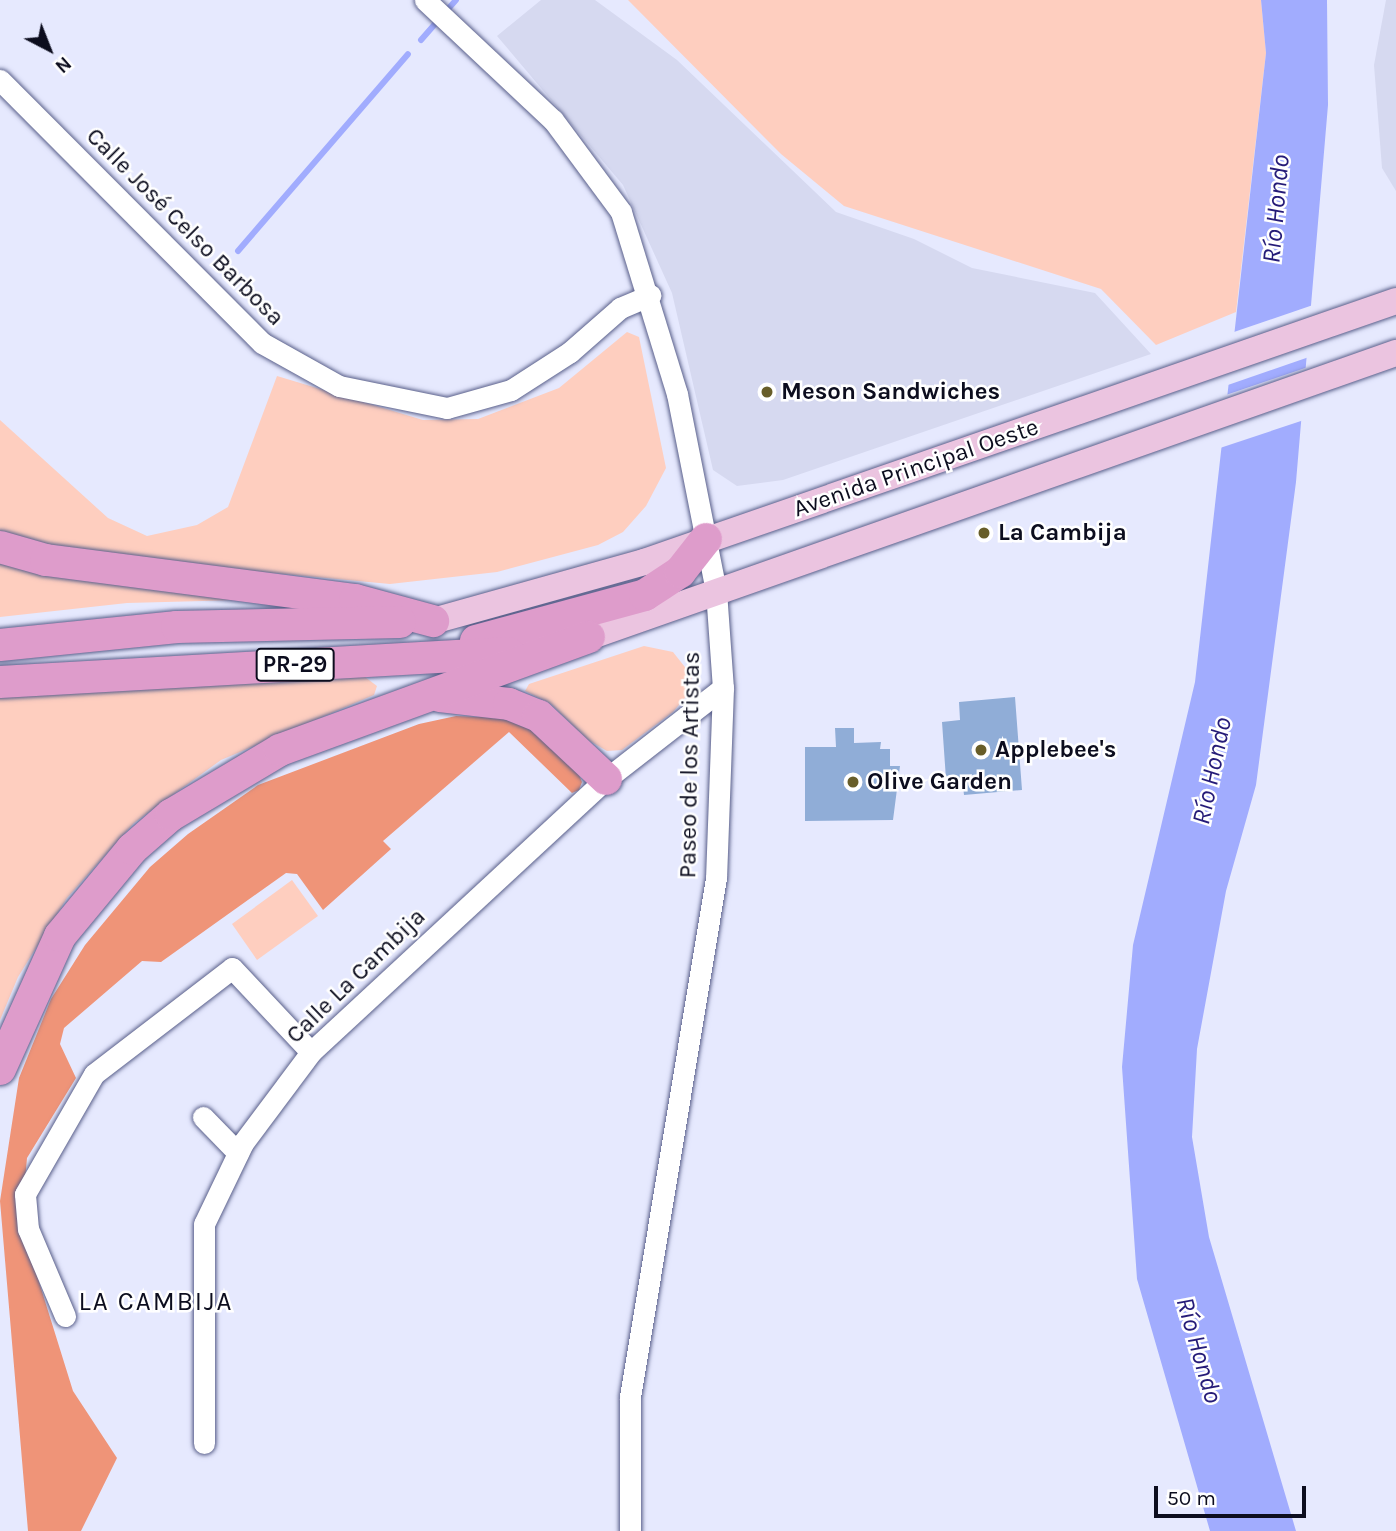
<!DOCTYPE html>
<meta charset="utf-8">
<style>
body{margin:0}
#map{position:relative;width:1396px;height:1531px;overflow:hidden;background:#e6e9fe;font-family:Karla,sans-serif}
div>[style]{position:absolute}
.built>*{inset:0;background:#d6d9f0}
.green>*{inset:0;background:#fecebf}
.forest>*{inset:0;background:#ef9478}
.water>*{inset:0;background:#a1acfe}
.pier>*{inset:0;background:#e6e9fe}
.stream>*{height:6px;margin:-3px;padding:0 3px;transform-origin:3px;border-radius:3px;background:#a1acfe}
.building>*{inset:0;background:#90add7}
.roads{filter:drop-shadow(0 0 2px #595f8a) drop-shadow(0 0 2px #595f8a)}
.minor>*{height:21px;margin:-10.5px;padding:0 10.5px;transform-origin:10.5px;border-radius:10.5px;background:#fff}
.major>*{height:26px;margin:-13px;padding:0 13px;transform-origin:13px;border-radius:13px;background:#ebc4e0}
.highway>*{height:32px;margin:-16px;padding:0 16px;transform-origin:16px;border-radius:16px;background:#de9ccb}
.dots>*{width:19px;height:19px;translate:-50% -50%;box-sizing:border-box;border:4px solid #fff;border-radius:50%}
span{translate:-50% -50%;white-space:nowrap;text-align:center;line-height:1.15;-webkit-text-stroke:5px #fff;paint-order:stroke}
.shield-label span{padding:2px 5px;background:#fff;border:2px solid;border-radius:5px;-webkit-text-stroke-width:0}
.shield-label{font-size:23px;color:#0c0d1e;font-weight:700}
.street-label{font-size:24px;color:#0c0d1e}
.poi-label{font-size:24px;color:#0c0d1e;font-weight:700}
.left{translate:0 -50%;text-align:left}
.water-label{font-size:26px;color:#251b78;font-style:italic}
.neighbourhood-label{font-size:26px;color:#0c0d1e;letter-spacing:2px}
.north{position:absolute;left:14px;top:14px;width:70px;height:70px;-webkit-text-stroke:5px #fff;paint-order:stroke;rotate:138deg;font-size:19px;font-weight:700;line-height:28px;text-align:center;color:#0c0d1e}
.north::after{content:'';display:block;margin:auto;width:24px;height:32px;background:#0c0d1e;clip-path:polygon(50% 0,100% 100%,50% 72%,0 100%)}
.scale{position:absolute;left:1154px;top:1486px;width:152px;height:32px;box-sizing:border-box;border:4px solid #0c0d1e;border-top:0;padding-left:9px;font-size:21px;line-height:24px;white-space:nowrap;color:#0c0d1e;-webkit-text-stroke:5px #fff;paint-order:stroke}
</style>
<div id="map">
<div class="built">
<div style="clip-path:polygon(541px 0,595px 0,677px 60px,836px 212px,914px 239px,972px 268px,1095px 293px,1151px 354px,783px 480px,737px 486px,713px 470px,672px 293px,623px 185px,497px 36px)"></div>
<div style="clip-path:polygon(1386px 0,1396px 0,1396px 191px,1382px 168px,1374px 65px)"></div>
</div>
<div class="green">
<div style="clip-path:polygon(628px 0,1261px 0,1266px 53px,1236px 312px,1156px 345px,1101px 289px,844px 206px,781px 154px)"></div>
<div style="clip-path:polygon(627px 332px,639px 337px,666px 468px,646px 506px,623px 532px,598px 545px,497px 572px,390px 584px,90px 556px,0 532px,0 420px,108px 518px,147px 536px,197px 525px,228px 507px,277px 376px,423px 420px,478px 419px,559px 388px)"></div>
<div style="clip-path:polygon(0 556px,241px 600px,127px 603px,0 617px)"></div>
<div style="clip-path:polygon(644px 646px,673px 652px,692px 676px,689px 693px,673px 712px,622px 750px,607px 751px,588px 740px,551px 704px,525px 691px,529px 684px)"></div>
<div style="clip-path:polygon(357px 671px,377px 686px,374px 695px,221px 760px,134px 823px,67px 898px,18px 977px,0 1020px,0 693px)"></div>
<div style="clip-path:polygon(292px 880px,318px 916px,257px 960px,232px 924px)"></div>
</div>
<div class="forest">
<div style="clip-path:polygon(456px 716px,507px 718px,550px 737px,573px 761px,582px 782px,579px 790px,572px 793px,509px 732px,383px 841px,391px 849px,323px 910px,297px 874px,286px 873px,161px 962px,142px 961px,64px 1028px,60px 1044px,76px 1078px,27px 1158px,21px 1224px,73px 1391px,117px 1458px,81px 1531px,28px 1531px,0 1201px,19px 1078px,51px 999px,85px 945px,150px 867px,188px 834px,258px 785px,419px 724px)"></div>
</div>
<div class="water">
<div style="clip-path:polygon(1261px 0,1327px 0,1328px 105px,1296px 482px,1256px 785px,1226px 891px,1197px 1049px,1192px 1137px,1209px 1237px,1296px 1531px,1210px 1531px,1137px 1279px,1122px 1067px,1133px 945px,1195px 682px,1266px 53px)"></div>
</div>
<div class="pier">
<div style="clip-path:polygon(1313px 305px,1309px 357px,1225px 386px,1231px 333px)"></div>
<div style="clip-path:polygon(1308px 367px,1304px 420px,1217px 449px,1223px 396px)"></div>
</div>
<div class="stream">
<div style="left:421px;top:40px;width:53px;rotate:-48.8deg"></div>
<div style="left:238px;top:251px;width:260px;rotate:-49.2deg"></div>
</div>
<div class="building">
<div style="clip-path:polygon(1015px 697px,1022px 790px,964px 795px,962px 778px,946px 779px,942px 722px,960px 720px,959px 702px)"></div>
<div style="clip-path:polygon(835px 728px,854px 728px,854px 743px,881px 742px,880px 749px,890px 749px,890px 766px,900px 766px,893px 820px,805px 821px,805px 747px,836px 747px)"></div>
</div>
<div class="roads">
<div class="minor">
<div style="left:425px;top:0;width:175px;rotate:43.2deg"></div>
<div style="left:553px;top:120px;width:114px;rotate:53.5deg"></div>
<div style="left:621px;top:212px;width:190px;rotate:72.9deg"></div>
<div style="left:677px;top:394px;width:201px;rotate:78.8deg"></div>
<div style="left:716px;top:591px;width:97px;rotate:85.9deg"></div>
<div style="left:723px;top:688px;width:190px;rotate:92.1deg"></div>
<div style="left:716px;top:878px;width:526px;rotate:99.41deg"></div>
<div style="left:630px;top:1397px;width:134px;rotate:90deg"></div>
<div style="left:0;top:80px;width:371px;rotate:45.1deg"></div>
<div style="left:262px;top:343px;width:88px;rotate:29.2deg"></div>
<div style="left:339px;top:386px;width:110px;rotate:11.5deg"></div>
<div style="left:447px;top:408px;width:66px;rotate:-15.7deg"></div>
<div style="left:511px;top:390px;width:70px;rotate:-32.8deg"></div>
<div style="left:570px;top:352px;width:67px;rotate:-41.3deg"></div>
<div style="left:620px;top:308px;width:33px;rotate:-23deg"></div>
<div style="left:203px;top:1117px;width:50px;rotate:45.8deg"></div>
<div style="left:65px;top:1316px;width:95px;rotate:-113deg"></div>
<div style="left:28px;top:1229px;width:35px;rotate:-95deg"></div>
<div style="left:25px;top:1194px;width:138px;rotate:-60.1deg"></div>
<div style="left:94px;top:1074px;width:174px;rotate:-37.5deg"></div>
<div style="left:232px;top:968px;width:115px;rotate:46.8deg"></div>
<div style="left:204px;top:1443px;width:219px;rotate:-90deg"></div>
<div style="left:204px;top:1224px;width:90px;rotate:-64.3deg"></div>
<div style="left:243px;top:1143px;width:114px;rotate:-53.2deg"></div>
<div style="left:311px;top:1052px;width:402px;rotate:-42.8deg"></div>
<div style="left:606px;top:779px;width:148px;rotate:-37.9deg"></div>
</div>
<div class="major">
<div style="left:433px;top:621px;width:219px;rotate:-15.6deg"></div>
<div style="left:644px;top:562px;width:796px;rotate:-19.14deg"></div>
<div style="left:589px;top:637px;width:856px;rotate:-19.39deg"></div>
</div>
<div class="highway">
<div style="left:0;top:547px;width:48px;rotate:15.8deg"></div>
<div style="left:46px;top:560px;width:312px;rotate:7.4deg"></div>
<div style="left:355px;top:600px;width:81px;rotate:15.1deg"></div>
<div style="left:476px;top:641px;width:175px;rotate:-15.2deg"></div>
<div style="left:645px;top:595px;width:42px;rotate:-33.3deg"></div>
<div style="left:680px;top:572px;width:42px;rotate:-51.8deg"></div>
<div style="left:0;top:645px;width:178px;rotate:-5.8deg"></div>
<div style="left:177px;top:627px;width:223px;rotate:-1.3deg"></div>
<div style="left:0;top:682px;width:509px;rotate:-3.27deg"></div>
<div style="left:440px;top:696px;width:69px;rotate:6.6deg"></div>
<div style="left:509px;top:704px;width:32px;rotate:22deg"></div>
<div style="left:539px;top:716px;width:92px;rotate:43.2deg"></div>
<div style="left:0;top:1069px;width:146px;rotate:-65.7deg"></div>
<div style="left:60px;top:936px;width:113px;rotate:-50.4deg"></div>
<div style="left:132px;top:849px;width:52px;rotate:-41.1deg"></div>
<div style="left:171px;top:815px;width:127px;rotate:-30.8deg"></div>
<div style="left:280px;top:750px;width:329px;rotate:-20.1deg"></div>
</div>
</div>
<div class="dots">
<div style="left:767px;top:392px;background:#675d29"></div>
<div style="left:984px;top:533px;background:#675d29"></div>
<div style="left:981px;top:750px;background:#675d29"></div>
<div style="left:853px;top:782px;background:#675d29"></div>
</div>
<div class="shield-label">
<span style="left:295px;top:665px">PR-29</span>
</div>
<div class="street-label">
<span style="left:185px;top:227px;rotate:45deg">Calle José Celso Barbosa</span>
<span style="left:916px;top:468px;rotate:-19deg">Avenida Principal Oeste</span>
<span style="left:690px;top:765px;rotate:-89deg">Paseo de los Artistas</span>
<span style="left:356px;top:976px;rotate:-44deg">Calle La Cambija</span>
</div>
<div class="poi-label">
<span class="left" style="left:781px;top:392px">Meson Sandwiches</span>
<span class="left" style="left:998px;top:533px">La Cambija</span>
<span class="left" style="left:995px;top:750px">Applebee's</span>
<span class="left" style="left:867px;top:782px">Olive Garden</span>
</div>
<div class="water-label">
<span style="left:1276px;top:209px;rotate:-85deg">Río Hondo</span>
<span style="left:1212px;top:771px;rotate:-78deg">Río Hondo</span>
<span style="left:1199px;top:1350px;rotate:74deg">Río Hondo</span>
</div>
<div class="neighbourhood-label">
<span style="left:156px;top:1302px">LA CAMBIJA</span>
</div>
<div class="north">N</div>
<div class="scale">50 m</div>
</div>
